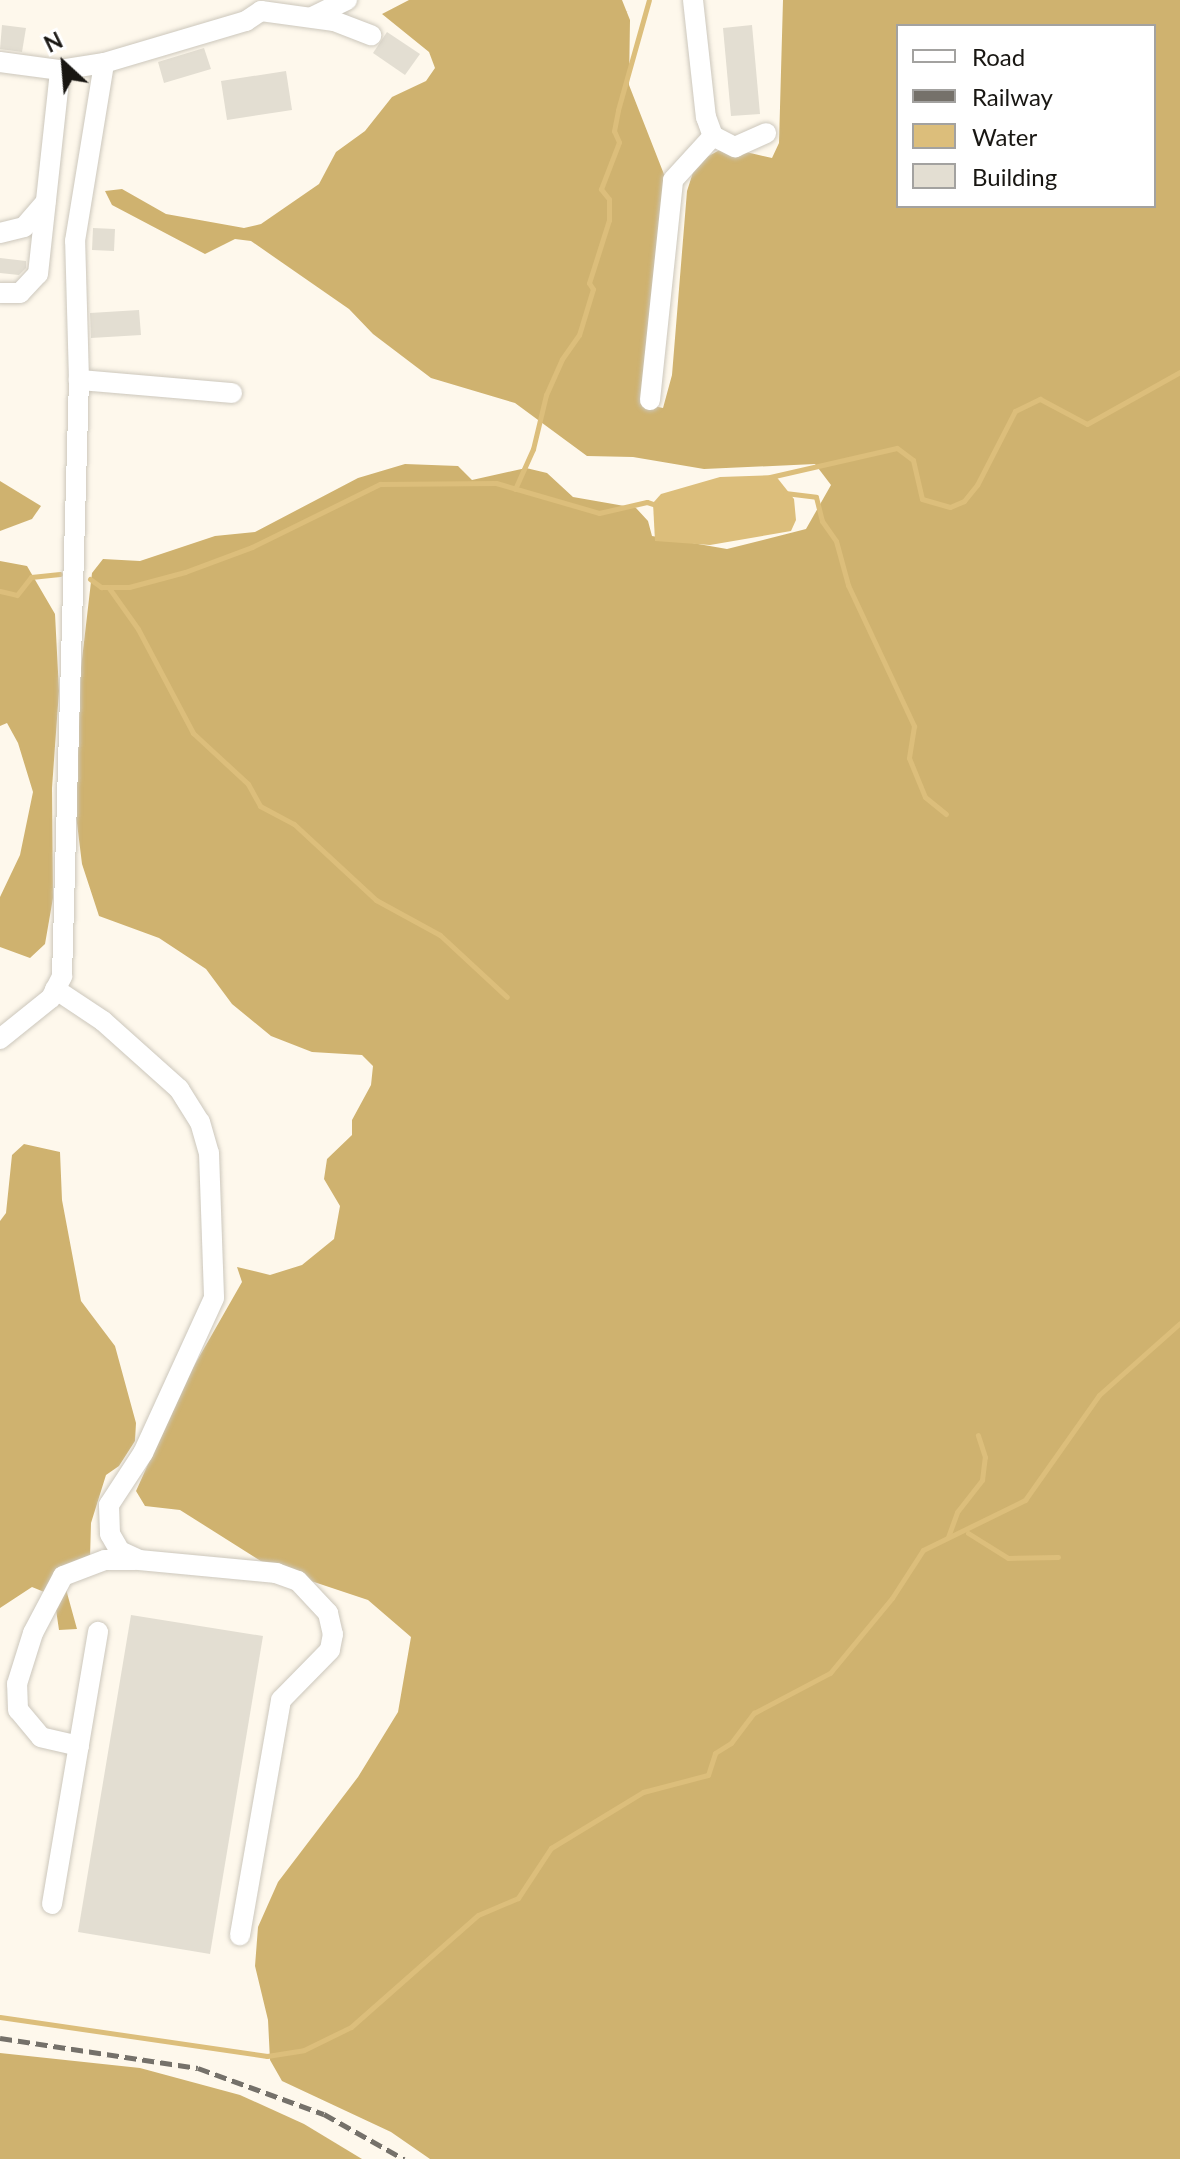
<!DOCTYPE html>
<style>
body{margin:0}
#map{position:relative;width:1180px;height:2159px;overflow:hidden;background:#fef8ec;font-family:Lato,sans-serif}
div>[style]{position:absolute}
.forest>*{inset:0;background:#cfb26f}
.water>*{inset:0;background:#dcbe7b}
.stream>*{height:5px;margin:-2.5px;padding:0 2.5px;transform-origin:2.5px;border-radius:2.5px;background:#dcbe7b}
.building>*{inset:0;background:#e3ded2}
.roads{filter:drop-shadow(0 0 2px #ccc7bc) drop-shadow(0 0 2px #ccc7bc)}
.minor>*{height:20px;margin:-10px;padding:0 10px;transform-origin:10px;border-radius:10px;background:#fff}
.rail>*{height:5px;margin-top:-2.5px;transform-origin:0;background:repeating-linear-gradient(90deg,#75716a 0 12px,transparent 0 18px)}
span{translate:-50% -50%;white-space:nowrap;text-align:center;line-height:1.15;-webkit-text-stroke:7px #fff;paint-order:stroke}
.legend{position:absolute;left:896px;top:24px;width:260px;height:184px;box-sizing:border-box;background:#fff;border:2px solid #a3a2a0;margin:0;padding:10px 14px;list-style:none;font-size:24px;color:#181612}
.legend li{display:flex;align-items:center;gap:16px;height:40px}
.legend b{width:40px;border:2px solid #a3a2a0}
.north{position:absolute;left:24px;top:24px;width:80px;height:80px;-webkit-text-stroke:6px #fff;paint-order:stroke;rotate:334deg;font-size:22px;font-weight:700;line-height:32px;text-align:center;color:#181612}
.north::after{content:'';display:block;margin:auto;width:28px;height:36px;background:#181612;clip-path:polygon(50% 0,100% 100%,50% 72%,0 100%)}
</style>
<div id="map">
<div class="forest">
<div style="clip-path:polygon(evenodd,409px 0,622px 0,630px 20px,629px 85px,667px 182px,644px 404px,663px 408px,672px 375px,687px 191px,696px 163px,725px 147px,772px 158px,779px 143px,783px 0,1180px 0,1180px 2159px,430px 2159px,391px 2132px,282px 2081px,270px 2060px,268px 2020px,255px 1966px,258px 1927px,278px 1882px,358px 1777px,398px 1712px,411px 1637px,368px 1600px,272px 1568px,180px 1510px,145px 1506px,136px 1491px,186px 1380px,242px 1282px,237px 1267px,270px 1275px,302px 1265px,334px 1239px,340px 1206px,324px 1179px,327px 1159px,352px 1135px,352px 1120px,371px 1085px,373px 1066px,362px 1055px,312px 1052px,271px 1036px,232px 1004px,206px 969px,159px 938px,99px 916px,82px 864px,76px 815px,81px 668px,92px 573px,103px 559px,140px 561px,215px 536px,255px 532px,358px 478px,405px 464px,458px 466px,472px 480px,526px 468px,547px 473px,573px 497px,636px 508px,648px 521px,652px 536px,727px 549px,806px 529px,831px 485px,815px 464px,704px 469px,633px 457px,587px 456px,515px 403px,431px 378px,373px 334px,349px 309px,251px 241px,235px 239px,205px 254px,112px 205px,105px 191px,122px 189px,166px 214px,244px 228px,261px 224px,319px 184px,336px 152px,365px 131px,392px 97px,426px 81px,435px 68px,429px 52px,382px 14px,409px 0,898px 26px,1154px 26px,1154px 206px,898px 206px,898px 26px)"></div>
<div style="clip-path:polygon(0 481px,41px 506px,32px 519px,0 531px)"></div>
<div style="clip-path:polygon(0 561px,27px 566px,55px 614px,59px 691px,52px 788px,53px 898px,45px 944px,30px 958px,0 947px,0 897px,20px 855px,33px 792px,18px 743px,7px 723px,0 726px)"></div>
<div style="clip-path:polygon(24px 1144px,60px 1152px,62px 1200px,81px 1301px,115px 1346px,136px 1423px,135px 1441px,119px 1466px,106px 1475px,91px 1523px,90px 1559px,64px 1582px,77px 1629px,59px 1630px,54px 1596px,32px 1587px,0 1608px,0 1221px,6px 1213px,12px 1155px)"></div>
<div style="clip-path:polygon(0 2053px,140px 2068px,240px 2095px,304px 2124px,362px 2159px,0 2159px)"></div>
</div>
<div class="water">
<div style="clip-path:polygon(775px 475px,794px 499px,796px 520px,791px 531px,710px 545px,655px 541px,653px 503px,661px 494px,720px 477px)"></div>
</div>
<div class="stream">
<div style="left:770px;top:477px;width:130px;rotate:-12.9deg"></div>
<div style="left:897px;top:448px;width:20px;rotate:37deg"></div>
<div style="left:913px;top:460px;width:40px;rotate:77deg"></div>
<div style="left:922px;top:499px;width:29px;rotate:16deg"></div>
<div style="left:950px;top:507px;width:15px;rotate:-23deg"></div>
<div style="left:964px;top:501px;width:21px;rotate:-51deg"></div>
<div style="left:977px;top:485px;width:83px;rotate:-62.8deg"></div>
<div style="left:1015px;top:411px;width:28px;rotate:-26deg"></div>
<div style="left:1040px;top:399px;width:53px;rotate:28deg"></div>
<div style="left:1087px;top:424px;width:107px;rotate:-29.2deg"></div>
<div style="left:515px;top:489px;width:44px;rotate:-65.8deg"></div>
<div style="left:533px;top:449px;width:56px;rotate:-76.5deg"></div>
<div style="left:546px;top:395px;width:39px;rotate:-66deg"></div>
<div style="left:562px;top:359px;width:29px;rotate:-55deg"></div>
<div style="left:579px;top:335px;width:48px;rotate:-73.1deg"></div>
<div style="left:593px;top:289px;width:7px;rotate:-124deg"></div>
<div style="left:589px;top:283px;width:66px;rotate:-72.4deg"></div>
<div style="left:609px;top:220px;width:21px;rotate:-90deg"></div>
<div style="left:609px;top:199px;width:13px;rotate:-129deg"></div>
<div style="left:601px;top:189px;width:50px;rotate:-69deg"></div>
<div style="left:619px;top:142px;width:12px;rotate:-114deg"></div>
<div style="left:614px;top:131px;width:21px;rotate:-79deg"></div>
<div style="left:618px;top:110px;width:114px;rotate:-74.3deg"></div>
<div style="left:785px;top:493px;width:31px;rotate:7deg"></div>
<div style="left:816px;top:497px;width:25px;rotate:76deg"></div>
<div style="left:822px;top:521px;width:24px;rotate:55deg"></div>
<div style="left:836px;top:541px;width:46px;rotate:74.7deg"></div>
<div style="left:848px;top:585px;width:156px;rotate:64.9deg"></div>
<div style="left:914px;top:726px;width:32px;rotate:99deg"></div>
<div style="left:909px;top:758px;width:42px;rotate:67.7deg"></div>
<div style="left:925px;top:797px;width:27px;rotate:39deg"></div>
<div style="left:90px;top:579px;width:14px;rotate:36deg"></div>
<div style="left:101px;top:587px;width:28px"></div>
<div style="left:129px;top:587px;width:58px;rotate:-15deg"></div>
<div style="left:185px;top:572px;width:72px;rotate:-20.5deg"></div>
<div style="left:252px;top:547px;width:143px;rotate:-26.2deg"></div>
<div style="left:380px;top:484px;width:116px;rotate:-0.5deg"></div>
<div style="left:496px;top:483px;width:107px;rotate:16.2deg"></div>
<div style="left:599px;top:513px;width:49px;rotate:-12.9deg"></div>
<div style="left:647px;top:502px;width:9px;rotate:18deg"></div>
<div style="left:109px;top:588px;width:50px;rotate:54.7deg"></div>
<div style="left:138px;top:629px;width:118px;rotate:62.1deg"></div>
<div style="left:193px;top:733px;width:75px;rotate:42.8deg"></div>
<div style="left:248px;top:784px;width:25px;rotate:61deg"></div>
<div style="left:260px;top:806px;width:38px;rotate:28deg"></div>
<div style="left:294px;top:824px;width:112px;rotate:42.8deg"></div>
<div style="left:376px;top:900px;width:73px;rotate:28.7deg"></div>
<div style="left:440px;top:935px;width:91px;rotate:42.8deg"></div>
<div style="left:0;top:591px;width:17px;rotate:13deg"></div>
<div style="left:17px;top:595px;width:23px;rotate:-52deg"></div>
<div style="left:31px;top:577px;width:29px;rotate:-6deg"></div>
<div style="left:968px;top:1533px;width:47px;rotate:32deg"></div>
<div style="left:1008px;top:1558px;width:50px;rotate:-1.1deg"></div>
<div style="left:948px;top:1537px;width:27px;rotate:-70deg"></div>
<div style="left:957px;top:1512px;width:41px;rotate:-52deg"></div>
<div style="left:982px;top:1480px;width:23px;rotate:-83deg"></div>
<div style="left:985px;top:1457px;width:23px;rotate:-108deg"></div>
<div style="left:0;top:2017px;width:270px;rotate:8.3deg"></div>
<div style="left:267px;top:2056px;width:37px;rotate:-9deg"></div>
<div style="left:304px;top:2050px;width:52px;rotate:-26.1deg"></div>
<div style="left:351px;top:2027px;width:169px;rotate:-41.4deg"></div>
<div style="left:478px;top:1915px;width:43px;rotate:-23deg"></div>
<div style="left:518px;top:1898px;width:60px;rotate:-56.6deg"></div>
<div style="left:551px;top:1848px;width:108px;rotate:-31.3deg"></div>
<div style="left:643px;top:1792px;width:67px;rotate:-14.7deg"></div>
<div style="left:708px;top:1775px;width:23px;rotate:-72deg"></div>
<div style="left:715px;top:1753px;width:19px;rotate:-32deg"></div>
<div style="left:731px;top:1743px;width:38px;rotate:-53deg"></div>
<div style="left:754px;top:1713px;width:86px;rotate:-27.8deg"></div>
<div style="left:830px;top:1673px;width:97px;rotate:-50.4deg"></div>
<div style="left:892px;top:1598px;width:57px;rotate:-57.1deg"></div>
<div style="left:923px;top:1550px;width:114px;rotate:-26.1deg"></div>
<div style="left:1025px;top:1500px;width:128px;rotate:-54.8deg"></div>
<div style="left:1099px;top:1395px;width:108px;rotate:-41.6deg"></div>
</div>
<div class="building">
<div style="clip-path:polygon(2px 25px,26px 28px,22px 52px,0 49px)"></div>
<div style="clip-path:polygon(752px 25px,760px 114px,731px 116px,723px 28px)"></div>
<div style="clip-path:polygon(387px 32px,420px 54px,405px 75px,373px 53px)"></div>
<div style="clip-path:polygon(204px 48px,211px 69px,164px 83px,158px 62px)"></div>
<div style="clip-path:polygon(286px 71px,292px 110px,227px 120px,221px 81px)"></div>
<div style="clip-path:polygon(93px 228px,115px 229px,114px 251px,92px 250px)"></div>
<div style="clip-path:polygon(0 258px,26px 261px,26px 268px,19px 275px,0 273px)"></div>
<div style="clip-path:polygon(139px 310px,141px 335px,91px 338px,90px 313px)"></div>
<div style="clip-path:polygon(131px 1615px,263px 1636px,210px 1954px,78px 1932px)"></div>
</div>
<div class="roads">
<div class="minor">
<div style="left:693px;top:0;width:118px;rotate:83.7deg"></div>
<div style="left:706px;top:117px;width:20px;rotate:70deg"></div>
<div style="left:713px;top:136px;width:25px;rotate:27deg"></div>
<div style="left:735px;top:147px;width:34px;rotate:-24deg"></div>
<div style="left:312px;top:17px;width:39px;rotate:-26deg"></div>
<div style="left:0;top:62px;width:61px;rotate:7.6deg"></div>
<div style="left:60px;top:70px;width:45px;rotate:-9deg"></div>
<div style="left:0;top:233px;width:25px;rotate:-14deg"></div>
<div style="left:24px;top:227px;width:33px;rotate:-49deg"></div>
<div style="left:0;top:293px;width:20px"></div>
<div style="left:20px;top:293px;width:26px;rotate:-47deg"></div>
<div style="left:38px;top:274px;width:205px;rotate:-83.8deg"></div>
<div style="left:232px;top:393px;width:154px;rotate:-175.1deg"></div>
<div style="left:79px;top:380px;width:139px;rotate:-91.6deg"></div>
<div style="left:75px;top:241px;width:180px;rotate:-80.7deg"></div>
<div style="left:104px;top:63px;width:148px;rotate:-16.5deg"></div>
<div style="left:246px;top:21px;width:18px;rotate:-34deg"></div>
<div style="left:261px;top:11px;width:74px;rotate:7.8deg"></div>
<div style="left:334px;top:21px;width:40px;rotate:21deg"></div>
<div style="left:650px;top:400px;width:221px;rotate:-84deg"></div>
<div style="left:673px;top:180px;width:59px;rotate:-47.7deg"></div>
<div style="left:55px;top:989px;width:58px;rotate:33.7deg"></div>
<div style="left:103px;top:1021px;width:102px;rotate:41.8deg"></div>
<div style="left:179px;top:1089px;width:39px;rotate:58deg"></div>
<div style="left:200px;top:1122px;width:32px;rotate:74deg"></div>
<div style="left:209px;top:1153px;width:145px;rotate:88deg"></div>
<div style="left:214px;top:1298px;width:170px;rotate:114.6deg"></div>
<div style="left:143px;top:1453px;width:62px;rotate:123.2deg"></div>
<div style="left:109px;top:1505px;width:29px;rotate:88deg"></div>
<div style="left:110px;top:1534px;width:20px;rotate:60deg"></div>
<div style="left:120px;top:1551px;width:21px;rotate:25deg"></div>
<div style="left:139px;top:1560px;width:138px;rotate:5.4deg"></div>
<div style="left:276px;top:1573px;width:23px;rotate:20deg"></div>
<div style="left:298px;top:1581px;width:44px;rotate:46.8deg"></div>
<div style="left:328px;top:1613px;width:22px;rotate:77deg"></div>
<div style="left:333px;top:1634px;width:16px;rotate:101deg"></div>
<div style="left:330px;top:1650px;width:70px;rotate:134.4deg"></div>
<div style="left:281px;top:1700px;width:239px;rotate:99.9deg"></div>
<div style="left:0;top:1039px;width:65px;rotate:-38.8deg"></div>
<div style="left:51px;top:998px;width:25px;rotate:-63deg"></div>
<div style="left:62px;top:976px;width:596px;rotate:-88.37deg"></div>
<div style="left:79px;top:1746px;width:39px;rotate:-167deg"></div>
<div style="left:41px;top:1737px;width:35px;rotate:-130deg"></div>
<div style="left:18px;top:1710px;width:26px;rotate:-92deg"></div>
<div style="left:17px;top:1684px;width:53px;rotate:-72.6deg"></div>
<div style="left:33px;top:1633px;width:64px;rotate:-62.2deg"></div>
<div style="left:63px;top:1576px;width:45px;rotate:-20.9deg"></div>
<div style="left:105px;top:1560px;width:30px"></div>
<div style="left:52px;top:1904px;width:276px;rotate:-80.4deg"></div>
</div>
</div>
<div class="rail">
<div style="left:0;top:2038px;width:200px;rotate:8.6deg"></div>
<div style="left:198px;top:2068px;width:134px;rotate:20.1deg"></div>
<div style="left:324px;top:2114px;width:92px;rotate:29.4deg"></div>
</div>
<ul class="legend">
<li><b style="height:10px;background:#fff"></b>Road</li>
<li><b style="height:10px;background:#75716a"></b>Railway</li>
<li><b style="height:22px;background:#dcbe7b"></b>Water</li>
<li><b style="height:22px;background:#e3ded2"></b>Building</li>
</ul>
<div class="north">N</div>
</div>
